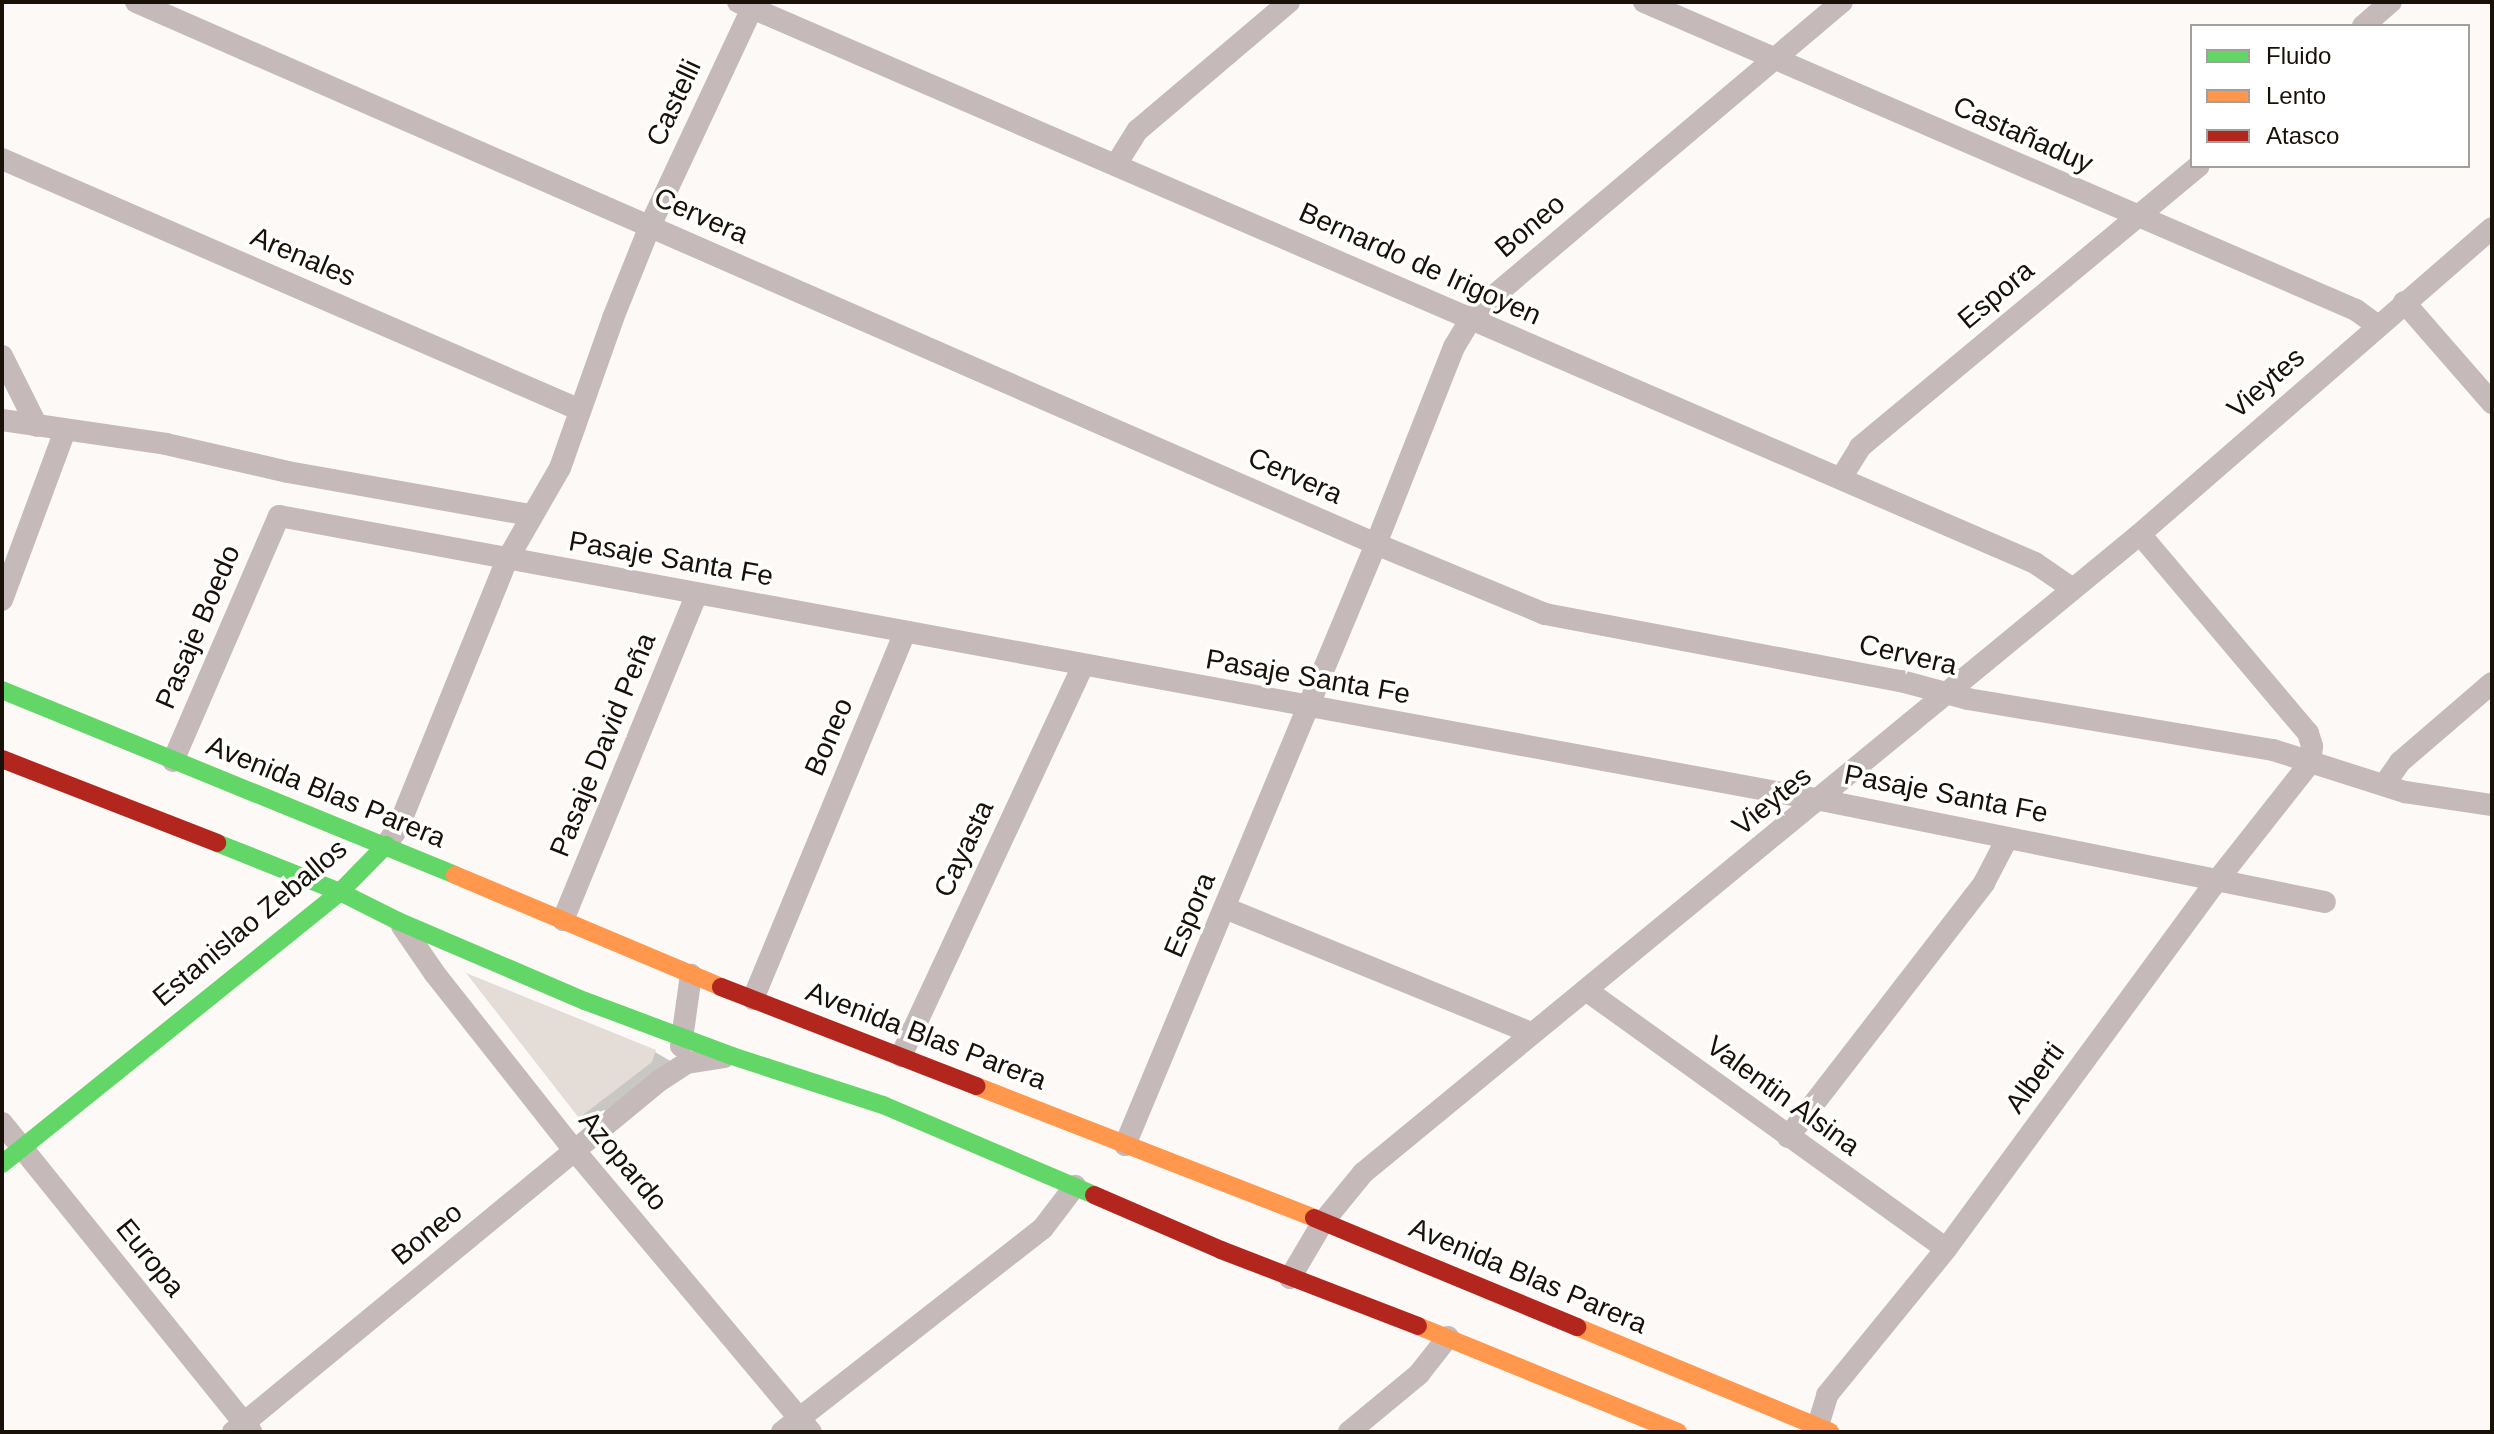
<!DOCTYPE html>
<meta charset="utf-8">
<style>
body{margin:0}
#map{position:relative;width:2494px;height:1434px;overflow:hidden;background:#fcf9f6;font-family:Arial,sans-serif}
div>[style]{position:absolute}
.shadow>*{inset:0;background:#0003}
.building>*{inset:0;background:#e3dcd7}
.street>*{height:22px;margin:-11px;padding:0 11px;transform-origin:11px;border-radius:11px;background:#c5b9ba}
.fast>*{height:18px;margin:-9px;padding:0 9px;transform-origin:9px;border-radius:9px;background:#63d668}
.slow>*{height:18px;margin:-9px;padding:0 9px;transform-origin:9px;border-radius:9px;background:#ff974d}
.jam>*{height:18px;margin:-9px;padding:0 9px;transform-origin:9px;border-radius:9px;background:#b3261e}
span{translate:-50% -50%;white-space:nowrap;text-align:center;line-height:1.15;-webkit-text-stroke:7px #fff;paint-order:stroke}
.street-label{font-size:28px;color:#191107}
.frame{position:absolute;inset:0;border:4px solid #191107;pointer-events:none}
.legend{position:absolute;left:2190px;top:24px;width:280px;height:144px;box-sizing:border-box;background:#fff;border:2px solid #a3a09c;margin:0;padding:10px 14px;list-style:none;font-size:24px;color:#191107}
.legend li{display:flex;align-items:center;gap:16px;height:40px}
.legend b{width:40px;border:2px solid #a3a09c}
</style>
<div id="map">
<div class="shadow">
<div style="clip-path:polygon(481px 982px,655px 1052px,674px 1063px,599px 1127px,580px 1116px)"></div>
</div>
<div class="building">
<div style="clip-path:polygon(466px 973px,656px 1050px,652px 1062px,579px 1118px)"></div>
</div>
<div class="street">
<div style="left:136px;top:2px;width:1353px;rotate:23.61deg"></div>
<div style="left:1376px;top:544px;width:183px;rotate:22.5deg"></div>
<div style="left:1545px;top:614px;width:362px;rotate:10.7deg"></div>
<div style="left:1901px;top:681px;width:69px;rotate:15deg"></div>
<div style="left:1968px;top:699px;width:309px;rotate:9.5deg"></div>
<div style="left:2273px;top:750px;width:139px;rotate:17.7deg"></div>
<div style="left:2405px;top:792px;width:88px;rotate:8.5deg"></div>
<div style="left:738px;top:2px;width:1413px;rotate:23.39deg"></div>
<div style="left:2035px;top:563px;width:46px;rotate:34.4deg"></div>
<div style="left:1644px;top:2px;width:776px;rotate:23.39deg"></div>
<div style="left:2356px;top:310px;width:26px;rotate:36deg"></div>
<div style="left:2363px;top:26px;width:37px;rotate:-41deg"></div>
<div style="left:2px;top:159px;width:630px;rotate:23.47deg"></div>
<div style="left:1117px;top:163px;width:39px;rotate:-58deg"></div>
<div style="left:1138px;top:130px;width:198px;rotate:-40.3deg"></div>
<div style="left:2404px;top:302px;width:134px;rotate:48.9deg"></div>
<div style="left:2px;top:356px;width:78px;rotate:63.4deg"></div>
<div style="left:2px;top:420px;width:166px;rotate:8.3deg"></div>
<div style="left:166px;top:444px;width:125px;rotate:12.9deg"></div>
<div style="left:288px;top:472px;width:246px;rotate:10.1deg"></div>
<div style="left:1841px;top:478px;width:36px;rotate:-58deg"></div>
<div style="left:1860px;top:447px;width:440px;rotate:-39.7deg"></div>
<div style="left:2px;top:600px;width:180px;rotate:-69.6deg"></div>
<div style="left:173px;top:761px;width:267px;rotate:-66.6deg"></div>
<div style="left:279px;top:516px;width:1568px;rotate:10.44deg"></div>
<div style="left:1821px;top:800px;width:514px;rotate:11.44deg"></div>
<div style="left:2384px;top:785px;width:28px;rotate:-55deg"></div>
<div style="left:2400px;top:762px;width:121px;rotate:-40.7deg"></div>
<div style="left:386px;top:845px;width:21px;rotate:-55deg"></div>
<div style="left:398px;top:828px;width:289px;rotate:-67.9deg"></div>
<div style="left:507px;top:560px;width:106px;rotate:-60.1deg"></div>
<div style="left:560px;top:468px;width:159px;rotate:-70.5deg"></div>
<div style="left:613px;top:318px;width:99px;rotate:-68.1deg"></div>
<div style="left:650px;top:226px;width:247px;rotate:-64.9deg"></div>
<div style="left:1225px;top:908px;width:331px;rotate:22.2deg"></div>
<div style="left:563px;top:920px;width:352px;rotate:-67.7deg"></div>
<div style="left:402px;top:926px;width:58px;rotate:55.5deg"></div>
<div style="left:435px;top:974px;width:226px;rotate:51.7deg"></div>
<div style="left:575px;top:1151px;width:367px;rotate:50deg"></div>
<div style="left:1586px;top:990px;width:443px;rotate:35.7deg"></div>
<div style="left:753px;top:999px;width:397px;rotate:-67.5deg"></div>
<div style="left:681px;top:1046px;width:72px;rotate:-82deg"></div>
<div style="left:901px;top:1056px;width:429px;rotate:-65deg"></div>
<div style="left:2px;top:1123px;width:397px;rotate:51.1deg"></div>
<div style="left:1788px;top:1137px;width:321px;rotate:-52.3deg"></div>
<div style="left:1984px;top:883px;width:50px;rotate:-62.4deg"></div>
<div style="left:1125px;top:1145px;width:651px;rotate:-67.33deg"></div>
<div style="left:1376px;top:544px;width:212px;rotate:-68.4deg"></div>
<div style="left:1454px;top:347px;width:33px;rotate:-59deg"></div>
<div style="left:1471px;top:319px;width:26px;rotate:-47deg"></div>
<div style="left:1489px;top:300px;width:462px;rotate:-40.2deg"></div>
<div style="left:1290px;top:1278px;width:65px;rotate:-59.5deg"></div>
<div style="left:1323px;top:1222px;width:63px;rotate:-50.8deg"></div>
<div style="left:1363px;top:1173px;width:1006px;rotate:-39.43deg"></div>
<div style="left:2140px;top:534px;width:466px;rotate:-41deg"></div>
<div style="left:233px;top:1432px;width:552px;rotate:-39.49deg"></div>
<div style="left:659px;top:1081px;width:33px;rotate:-33deg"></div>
<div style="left:687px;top:1063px;width:37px;rotate:-9deg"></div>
<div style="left:782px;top:1432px;width:331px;rotate:-38deg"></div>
<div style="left:1043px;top:1228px;width:53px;rotate:-52.7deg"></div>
<div style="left:1349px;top:1432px;width:91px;rotate:-39.6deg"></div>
<div style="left:1419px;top:1374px;width:47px;rotate:-51.9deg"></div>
<div style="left:1816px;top:1432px;width:39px;rotate:-73deg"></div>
<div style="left:1827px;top:1395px;width:188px;rotate:-50.8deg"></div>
<div style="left:1946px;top:1249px;width:456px;rotate:-53.7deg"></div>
<div style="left:2216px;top:882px;width:152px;rotate:-51.7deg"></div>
<div style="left:2310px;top:763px;width:17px;rotate:-83deg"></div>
<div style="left:2312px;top:746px;width:14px;rotate:-107deg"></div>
<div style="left:2308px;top:733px;width:260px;rotate:-130.2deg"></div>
</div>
<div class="fast">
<div style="left:2px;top:690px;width:489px;rotate:22.2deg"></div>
<div style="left:217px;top:843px;width:132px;rotate:21.7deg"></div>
<div style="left:340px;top:892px;width:65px;rotate:26.6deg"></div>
<div style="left:398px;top:921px;width:203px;rotate:23.2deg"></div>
<div style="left:585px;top:1001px;width:157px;rotate:20.5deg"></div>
<div style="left:732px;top:1056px;width:159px;rotate:18deg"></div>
<div style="left:883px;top:1105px;width:229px;rotate:23.1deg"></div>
<div style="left:2px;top:1164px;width:434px;rotate:-38.8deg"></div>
<div style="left:340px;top:892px;width:66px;rotate:-45.6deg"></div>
</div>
<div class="slow">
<div style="left:455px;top:875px;width:289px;rotate:22.8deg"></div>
<div style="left:976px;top:1086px;width:363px;rotate:21.3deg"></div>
<div style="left:1418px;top:1326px;width:281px;rotate:22.2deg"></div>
<div style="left:1577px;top:1327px;width:274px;rotate:22.5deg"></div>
</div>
<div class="jam">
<div style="left:2px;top:759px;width:231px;rotate:21.3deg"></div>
<div style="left:721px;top:987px;width:274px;rotate:21.2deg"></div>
<div style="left:1094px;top:1195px;width:138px;rotate:23.4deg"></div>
<div style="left:1221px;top:1250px;width:211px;rotate:21.1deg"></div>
<div style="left:1314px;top:1218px;width:285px;rotate:22.5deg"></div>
</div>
<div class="street-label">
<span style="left:674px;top:103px;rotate:-65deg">Castelli</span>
<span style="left:2023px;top:135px;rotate:24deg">Castañaduy</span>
<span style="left:701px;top:216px;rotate:24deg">Cervera</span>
<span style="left:1530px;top:226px;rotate:-40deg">Boneo</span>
<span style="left:303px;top:257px;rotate:23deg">Arenales</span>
<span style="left:1420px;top:264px;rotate:24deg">Bernardo de Irigoyen</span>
<span style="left:1996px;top:295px;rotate:-40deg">Espora</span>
<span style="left:2266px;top:383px;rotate:-41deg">Vieytes</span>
<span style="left:1295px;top:476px;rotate:24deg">Cervera</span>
<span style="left:671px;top:559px;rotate:10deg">Pasaje Santa Fe</span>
<span style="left:198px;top:627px;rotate:-67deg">Pasaje Boedo</span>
<span style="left:1908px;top:655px;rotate:13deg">Cervera</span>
<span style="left:1308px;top:677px;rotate:10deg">Pasaje Santa Fe</span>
<span style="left:829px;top:737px;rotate:-67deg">Boneo</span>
<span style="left:603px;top:745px;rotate:-68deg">Pasaje David Peña</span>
<span style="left:326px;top:792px;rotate:22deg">Avenida Blas Parera</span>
<span style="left:1946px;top:794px;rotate:11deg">Pasaje Santa Fe</span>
<span style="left:1772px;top:801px;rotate:-39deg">Vieytes</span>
<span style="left:964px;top:849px;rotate:-65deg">Cayasta</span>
<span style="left:1190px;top:915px;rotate:-67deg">Espora</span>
<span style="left:250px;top:923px;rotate:-40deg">Estanislao Zeballos</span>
<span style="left:926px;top:1036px;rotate:21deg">Avenida Blas Parera</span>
<span style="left:2035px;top:1078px;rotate:-54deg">Alberti</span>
<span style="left:1783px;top:1096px;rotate:36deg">Valentin Alsina</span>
<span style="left:623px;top:1161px;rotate:50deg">Azopardo</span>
<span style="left:427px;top:1234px;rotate:-39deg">Boneo</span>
<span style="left:150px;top:1258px;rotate:51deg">Europa</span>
<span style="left:1528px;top:1276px;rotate:23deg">Avenida Blas Parera</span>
</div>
<div class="frame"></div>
<ul class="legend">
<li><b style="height:10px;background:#63d668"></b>Fluido</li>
<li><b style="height:10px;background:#ff974d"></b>Lento</li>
<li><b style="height:10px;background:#b3261e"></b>Atasco</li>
</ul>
</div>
